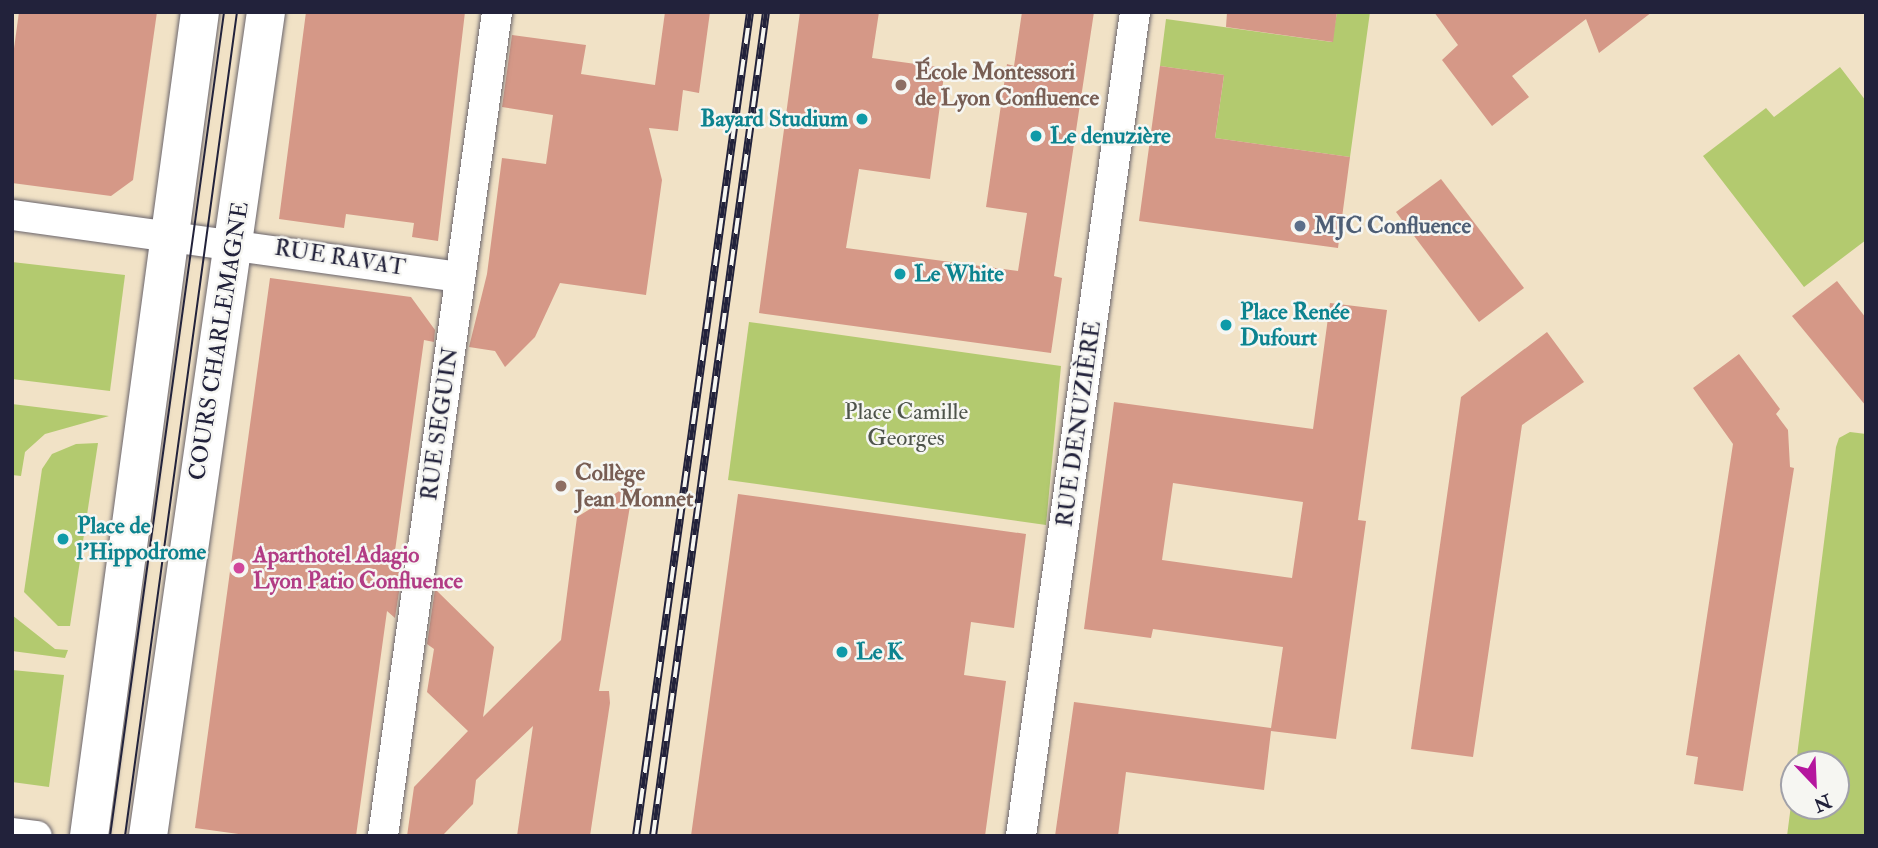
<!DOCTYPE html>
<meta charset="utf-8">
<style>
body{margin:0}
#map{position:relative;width:1878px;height:848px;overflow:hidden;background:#f1e2c6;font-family:"IM FELL Double Pica",serif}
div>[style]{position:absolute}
.green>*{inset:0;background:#b3ca6f}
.building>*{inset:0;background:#d59887}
.roads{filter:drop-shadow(0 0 2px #6a656c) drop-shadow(0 0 2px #6a656c)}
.minor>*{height:30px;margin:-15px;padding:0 15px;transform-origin:15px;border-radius:15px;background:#fff}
.tertiary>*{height:38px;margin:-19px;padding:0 19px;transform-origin:19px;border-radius:19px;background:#fff}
.tram>*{height:2px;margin:-1px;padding:0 1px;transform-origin:1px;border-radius:1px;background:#22223b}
.rail>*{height:8px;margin-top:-4px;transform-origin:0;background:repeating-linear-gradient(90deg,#f6f6f2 0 16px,#22223b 0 32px);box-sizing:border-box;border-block:2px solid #22223b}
.dots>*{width:19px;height:19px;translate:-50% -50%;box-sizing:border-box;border:4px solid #f6f6f2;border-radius:50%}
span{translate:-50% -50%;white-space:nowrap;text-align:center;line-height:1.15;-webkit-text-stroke:5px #f6f6f2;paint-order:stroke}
.education-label{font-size:23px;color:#785e54;font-weight:700}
.left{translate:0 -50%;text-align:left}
.culture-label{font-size:23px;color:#0d838f;font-weight:700}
.right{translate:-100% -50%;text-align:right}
.service-label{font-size:23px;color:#4e5e75;font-weight:700}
.street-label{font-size:23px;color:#22223b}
.park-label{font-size:23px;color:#4e544b}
.hotel-label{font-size:23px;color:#b23c85;font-weight:700}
.frame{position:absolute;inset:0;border:14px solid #22223b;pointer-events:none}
.north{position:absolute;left:1780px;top:750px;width:70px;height:70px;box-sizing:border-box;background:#f6f6f2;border:2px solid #a1a1a9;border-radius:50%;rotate:157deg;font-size:19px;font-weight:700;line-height:28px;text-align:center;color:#22223b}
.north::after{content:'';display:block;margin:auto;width:24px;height:32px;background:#b5179e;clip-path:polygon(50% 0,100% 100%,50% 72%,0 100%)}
</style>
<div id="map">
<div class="green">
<div style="clip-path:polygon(1337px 12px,1370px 12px,1350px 157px,1215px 138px,1224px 75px,1160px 66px,1166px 19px,1332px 42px)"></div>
<div style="clip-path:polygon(1840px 67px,1866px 101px,1866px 240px,1804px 287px,1703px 156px,1766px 108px,1774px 117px)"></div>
<div style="clip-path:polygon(12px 262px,125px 275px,110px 391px,12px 379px)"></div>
<div style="clip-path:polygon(749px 322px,1061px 366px,1046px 525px,728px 480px)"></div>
<div style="clip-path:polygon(12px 404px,109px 416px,45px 434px,25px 452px,21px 476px,12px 475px)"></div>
<div style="clip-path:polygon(1850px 432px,1866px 434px,1866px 836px,1787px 836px,1794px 782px,1794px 806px,1836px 806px,1836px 764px,1796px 764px,1836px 447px,1839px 438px)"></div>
<div style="clip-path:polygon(98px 443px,70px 626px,58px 626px,24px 592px,42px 469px,52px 454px,76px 444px)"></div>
<div style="clip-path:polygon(12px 615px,55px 649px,68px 650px,65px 658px,12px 651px)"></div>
<div style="clip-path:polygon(12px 670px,64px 675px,49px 787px,12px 782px)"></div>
</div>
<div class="building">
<div style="clip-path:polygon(19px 12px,157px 12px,133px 180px,111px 196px,12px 183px,12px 63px)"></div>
<div style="clip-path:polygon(306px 12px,465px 12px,438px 241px,412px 237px,414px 223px,346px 214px,344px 228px,279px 219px)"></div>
<div style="clip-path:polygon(665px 12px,710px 12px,699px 93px,683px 90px,678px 131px,649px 128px,662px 180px,646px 295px,560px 283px,535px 337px,505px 367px,495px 351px,469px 347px,487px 274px,502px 158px,546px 164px,553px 115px,502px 107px,512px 35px,586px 45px,581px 74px,655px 85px)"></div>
<div style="clip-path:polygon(800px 12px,879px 12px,872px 58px,945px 68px,930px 179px,859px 169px,846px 248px,1018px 271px,1027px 213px,986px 207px,1007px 64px,1014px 66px,1022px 12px,1094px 12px,1054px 276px,1062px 278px,1051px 353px,759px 313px)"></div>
<div style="clip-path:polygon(1227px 12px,1337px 12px,1333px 42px,1226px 27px)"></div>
<div style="clip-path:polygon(1434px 12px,1652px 12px,1599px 53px,1586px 19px,1512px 76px,1529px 97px,1492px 126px,1442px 60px,1458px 45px)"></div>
<div style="clip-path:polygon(1160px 66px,1224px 75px,1215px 138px,1350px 157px,1338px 248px,1139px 221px)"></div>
<div style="clip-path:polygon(1441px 179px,1524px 288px,1479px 322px,1396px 212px)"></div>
<div style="clip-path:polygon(270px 278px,411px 297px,435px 330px,434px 342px,424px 340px,395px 551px,404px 559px,395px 618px,387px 611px,356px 836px,253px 836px,195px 828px)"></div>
<div style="clip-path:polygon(1837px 281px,1866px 318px,1866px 406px,1792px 316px)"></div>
<div style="clip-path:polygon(evenodd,1330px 303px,1387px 310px,1358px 520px,1366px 521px,1336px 739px,1271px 731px,1264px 790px,1126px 772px,1118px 836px,1055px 836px,1074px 702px,1271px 728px,1283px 647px,1153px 629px,1151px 638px,1084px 629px,1114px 402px,1313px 429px,1330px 303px,1173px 483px,1303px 502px,1292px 578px,1162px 560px,1173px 483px)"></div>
<div style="clip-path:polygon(1547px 332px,1584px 382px,1522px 425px,1473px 757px,1411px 749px,1461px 397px)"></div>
<div style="clip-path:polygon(1739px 354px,1780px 409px,1776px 414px,1788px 430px,1790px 467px,1794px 468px,1743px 791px,1694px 784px,1698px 757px,1686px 755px,1733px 444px,1693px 388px)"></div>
<div style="clip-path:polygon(634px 482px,599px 691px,609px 691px,610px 703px,590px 836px,517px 836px,533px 726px,476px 780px,473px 804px,442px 836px,407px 836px,414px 787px,468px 731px,427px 692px,434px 649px,427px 644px,435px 589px,494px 647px,483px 717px,561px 640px,577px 517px)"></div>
<div style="clip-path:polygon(738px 494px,1026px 534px,1014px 628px,971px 622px,964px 675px,1006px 681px,985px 836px,691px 836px)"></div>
</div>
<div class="roads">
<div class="minor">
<div style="left:12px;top:215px;width:452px;rotate:7.9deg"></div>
<div style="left:12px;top:833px;width:25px;rotate:7deg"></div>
<div style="left:383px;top:836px;width:832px;rotate:-82.12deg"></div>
<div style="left:1021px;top:836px;width:832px;rotate:-82.12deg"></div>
</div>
<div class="tertiary">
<div style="left:89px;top:836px;width:831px;rotate:-82.33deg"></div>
<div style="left:148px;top:836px;width:832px;rotate:-81.85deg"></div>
</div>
</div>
<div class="tram">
<div style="left:110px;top:836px;width:832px;rotate:-82.12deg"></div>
<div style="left:125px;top:836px;width:832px;rotate:-82.26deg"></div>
</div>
<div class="rail">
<div style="left:636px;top:836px;width:832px;rotate:-82.12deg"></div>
<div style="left:653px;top:836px;width:832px;rotate:-82.19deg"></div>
</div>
<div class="dots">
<div style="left:901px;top:85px;background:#8d6e63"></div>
<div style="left:862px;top:119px;background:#0f9aa8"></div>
<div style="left:1036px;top:136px;background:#0f9aa8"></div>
<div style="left:1300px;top:226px;background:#5c6f8a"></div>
<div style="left:900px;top:274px;background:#0f9aa8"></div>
<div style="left:1226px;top:325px;background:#0f9aa8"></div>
<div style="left:561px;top:486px;background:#8d6e63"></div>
<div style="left:63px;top:539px;background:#0f9aa8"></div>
<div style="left:239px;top:568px;background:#d1479c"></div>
<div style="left:842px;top:652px;background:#0f9aa8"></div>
</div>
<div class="education-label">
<span class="left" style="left:915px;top:85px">École Montessori<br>de Lyon Confluence</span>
<span class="left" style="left:575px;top:486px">Collège<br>Jean Monnet</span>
</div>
<div class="culture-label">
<span class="right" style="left:848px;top:119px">Bayard Studium</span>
<span class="left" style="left:1050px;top:136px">Le denuzière</span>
<span class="left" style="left:914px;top:274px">Le White</span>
<span class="left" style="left:1240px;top:325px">Place Renée<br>Dufourt</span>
<span class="left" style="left:77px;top:539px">Place de<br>l'Hippodrome</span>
<span class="left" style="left:856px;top:652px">Le K</span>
</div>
<div class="service-label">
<span class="left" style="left:1314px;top:226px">MJC Confluence</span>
</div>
<div class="street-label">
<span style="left:340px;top:258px;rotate:9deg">RUE RAVAT</span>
<span style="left:219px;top:341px;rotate:-81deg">COURS CHARLEMAGNE</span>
<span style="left:440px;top:424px;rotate:-82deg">RUE SEGUIN</span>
<span style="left:1079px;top:424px;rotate:-82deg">RUE DENUZIÈRE</span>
</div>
<div class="park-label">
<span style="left:906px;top:425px">Place Camille<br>Georges</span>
</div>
<div class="hotel-label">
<span class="left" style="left:253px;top:568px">Aparthotel Adagio<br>Lyon Patio Confluence</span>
</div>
<div class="frame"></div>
<div class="north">N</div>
</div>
